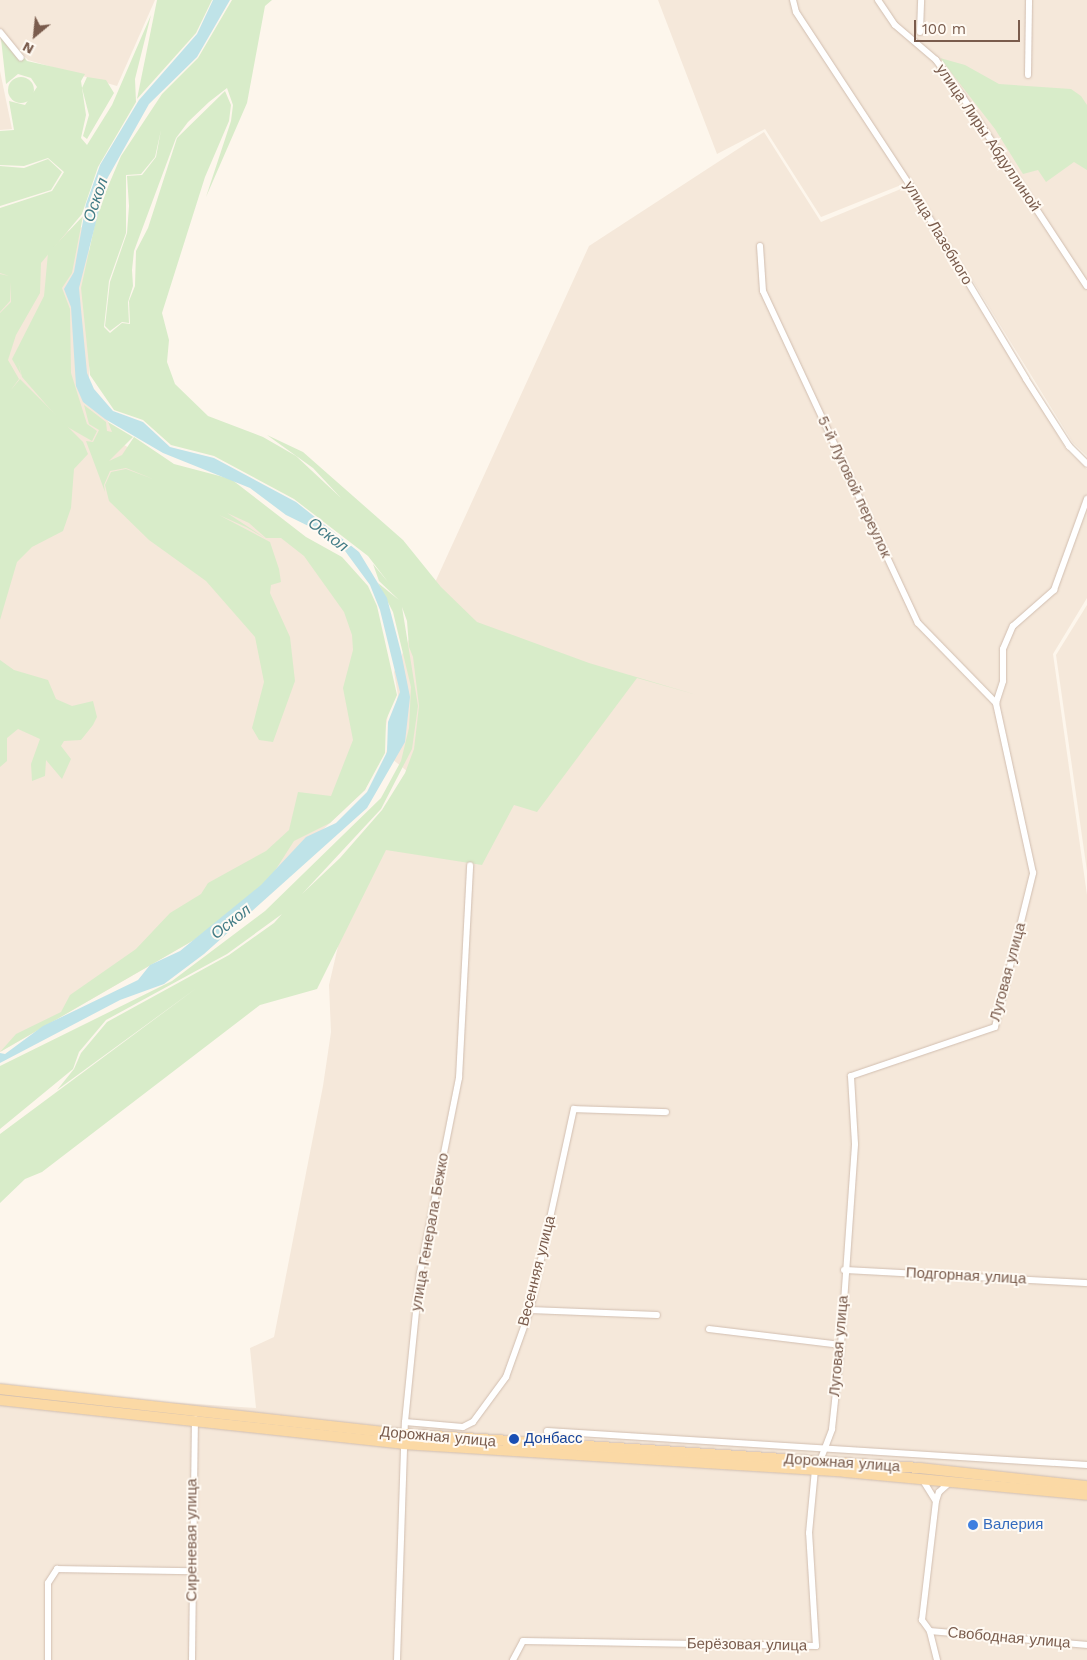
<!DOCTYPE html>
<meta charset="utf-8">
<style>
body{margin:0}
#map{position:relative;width:1087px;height:1660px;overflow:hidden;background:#fdf6ec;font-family:"Work Sans",sans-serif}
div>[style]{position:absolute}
.residential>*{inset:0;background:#f5e8da}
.green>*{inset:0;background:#d8ecc9}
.round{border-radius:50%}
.water>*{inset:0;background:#bfe3e8}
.roads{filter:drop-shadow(0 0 1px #d1beb0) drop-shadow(0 0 1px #d1beb0)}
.minor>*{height:6px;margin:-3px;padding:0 3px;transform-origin:3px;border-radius:3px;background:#fff}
.primary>*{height:10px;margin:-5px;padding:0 5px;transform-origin:5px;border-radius:5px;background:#fbd9a5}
.dots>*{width:14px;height:14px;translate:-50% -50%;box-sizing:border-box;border:2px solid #fffaf3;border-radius:50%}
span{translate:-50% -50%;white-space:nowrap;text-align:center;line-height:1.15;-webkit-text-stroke:4px #fffaf3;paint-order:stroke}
.street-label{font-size:15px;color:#7a5c4d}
.transit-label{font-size:15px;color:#164399}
.left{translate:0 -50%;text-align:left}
.shop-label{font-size:15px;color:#366cbe}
.water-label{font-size:16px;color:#437c86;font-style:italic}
.north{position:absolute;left:10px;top:10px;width:50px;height:50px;-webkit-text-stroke:4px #fffaf3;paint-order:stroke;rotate:208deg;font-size:14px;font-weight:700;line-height:20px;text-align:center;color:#7a5c4d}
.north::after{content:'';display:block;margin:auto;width:18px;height:22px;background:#7a5c4d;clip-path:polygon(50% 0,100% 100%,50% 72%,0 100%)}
.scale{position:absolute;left:914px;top:20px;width:106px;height:22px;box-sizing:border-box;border:2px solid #7a5c4d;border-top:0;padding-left:6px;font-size:15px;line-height:18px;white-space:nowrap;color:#7a5c4d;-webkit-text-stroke:4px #fffaf3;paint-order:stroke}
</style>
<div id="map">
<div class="residential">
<div style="clip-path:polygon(0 0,155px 0,117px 86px,28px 60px,0 28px)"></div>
<div style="clip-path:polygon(658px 0,1087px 0,1087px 456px,1073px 443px,911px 181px,821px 217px,765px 129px,717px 154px)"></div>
<div style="clip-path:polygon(0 71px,12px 129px,0 130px)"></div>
<div style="clip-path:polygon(764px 132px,821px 222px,908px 186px,1066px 449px,1087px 469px,1087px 598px,1053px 654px,1087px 895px,1087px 1660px,0 1660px,0 1403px,180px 1403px,256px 1408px,250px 1348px,274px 1337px,323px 1086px,331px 1032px,329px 985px,346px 912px,382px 847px,430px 790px,386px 754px,398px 695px,394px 672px,589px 246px)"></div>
<div style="clip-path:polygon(89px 225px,89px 385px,119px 442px,305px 551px,367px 624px,392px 690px,382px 750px,365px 790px,330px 823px,213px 929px,0 1052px,0 251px)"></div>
<div style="clip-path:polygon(1087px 605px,1087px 871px,1056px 655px)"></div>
</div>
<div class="green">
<div style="clip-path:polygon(157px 0,212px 0,196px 33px,137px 99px)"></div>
<div style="clip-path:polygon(evenodd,232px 0,272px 0,265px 6px,247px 103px,206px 197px,231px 121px,233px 105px,227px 88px,209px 102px,188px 122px,176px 138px,134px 251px,132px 270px,133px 286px,128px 302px,129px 323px,122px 322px,110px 331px,105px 326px,110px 282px,127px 233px,129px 206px,127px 176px,142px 175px,156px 157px,161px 130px,155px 157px,141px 174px,126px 175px,126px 233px,109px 281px,104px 327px,110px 333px,122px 323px,130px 324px,129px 301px,135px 286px,136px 251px,148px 228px,177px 138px,225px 91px,231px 105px,229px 121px,205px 177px,162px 313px,169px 340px,167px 362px,175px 384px,208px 416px,263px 437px,296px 456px,341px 498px,313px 468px,267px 435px,303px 452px,403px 540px,441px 587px,477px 622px,589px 663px,697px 695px,637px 678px,537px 812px,514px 805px,482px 865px,386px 850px,317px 989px,260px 1005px,42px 1172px,25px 1179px,0 1203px,0 1134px,198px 987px,57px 1090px,74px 1069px,81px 1053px,107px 1022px,229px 955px,274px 923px,282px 914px,227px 954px,106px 1020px,79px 1052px,73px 1069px,0 1129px,0 1066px,172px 981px,265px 911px,381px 798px,401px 761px,409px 728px,411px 687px,393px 612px,378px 583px,399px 600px,379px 581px,373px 564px,388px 582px,368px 556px,294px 499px,214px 456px,171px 445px,143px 420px,114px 410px,90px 375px,81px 288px,98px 210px,121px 156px,162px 94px,198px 58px,232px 0,402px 607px,407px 621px,409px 647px,413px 657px,419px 706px,414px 749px,405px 773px,382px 810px,340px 858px,302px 894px,381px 809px,412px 749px,418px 706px,402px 607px)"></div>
<div style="clip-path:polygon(151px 15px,135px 79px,136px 102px,98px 167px,82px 214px,41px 263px,40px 293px,16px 335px,8px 360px,19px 379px,10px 391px,20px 379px,83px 442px,88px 454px,74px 469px,71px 508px,63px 531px,32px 547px,17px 562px,0 620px,0 313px,11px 302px,11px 282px,10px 301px,0 312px,0 274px,9px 276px,0 273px,0 208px,52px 191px,64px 172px,48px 158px,24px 166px,0 165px,0 131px,14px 130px,9px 101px,25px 105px,37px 87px,31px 78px,18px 74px,6px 84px,0 30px,27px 61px,85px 74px,81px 81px,86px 115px,81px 138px,87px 145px,112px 105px)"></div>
<div style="clip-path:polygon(940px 58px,965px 65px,999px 84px,1071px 89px,1081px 96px,1087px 105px,1087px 170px,1074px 162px,1046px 182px,1038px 170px,1023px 174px,995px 129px)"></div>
<div class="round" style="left:8px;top:77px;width:26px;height:26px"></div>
<div style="clip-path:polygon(87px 77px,106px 80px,114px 93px,87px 139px,83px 136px,89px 115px,82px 88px)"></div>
<div style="clip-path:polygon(48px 159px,62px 172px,51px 190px,0 206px,0 166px,24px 168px)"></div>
<div style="clip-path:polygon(83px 216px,72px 273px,62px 288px,70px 309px,71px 373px,87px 424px,97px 431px,92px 441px,64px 425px,22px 377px,18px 362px,21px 375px,12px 359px,44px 296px,48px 253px)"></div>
<div style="clip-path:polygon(84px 405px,106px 422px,107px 431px,112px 432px,108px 422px,133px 437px,109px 461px,122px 455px,134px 437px,174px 464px,231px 479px,306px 537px,342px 557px,368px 586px,377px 606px,397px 695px,386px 720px,385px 753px,365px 790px,330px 823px,294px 841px,269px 880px,213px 929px,0 1052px,16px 1034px,61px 1012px,70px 995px,136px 949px,170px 913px,201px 894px,208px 883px,266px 851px,289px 830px,298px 792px,331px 796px,353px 740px,343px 688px,353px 650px,352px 635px,344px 612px,304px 556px,281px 538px,266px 538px,249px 523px,227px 513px,265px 538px,246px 527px,219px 515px,270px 542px,279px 569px,281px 582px,271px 585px,270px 593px,290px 637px,295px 681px,273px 742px,259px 740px,252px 728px,264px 682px,255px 637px,206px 581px,149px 540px,109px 501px,105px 485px,111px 472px,126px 469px,153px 479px,126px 468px,110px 471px,104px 485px,105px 492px,86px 441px,93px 442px,99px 430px,89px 424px)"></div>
<div style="clip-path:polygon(0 660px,14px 670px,48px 680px,56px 699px,72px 706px,93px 701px,97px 717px,93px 725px,81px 740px,64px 741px,61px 746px,71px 759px,62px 779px,46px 760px,45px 776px,32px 781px,31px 764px,40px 739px,18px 729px,7px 738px,7px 761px,0 767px)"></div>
</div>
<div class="water">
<div style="clip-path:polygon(213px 0,230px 0,197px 57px,149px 104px,107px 179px,79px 288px,87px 373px,94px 389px,113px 411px,143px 422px,170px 447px,214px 458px,296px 502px,359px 552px,387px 598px,401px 652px,410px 697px,405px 742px,367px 808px,204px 954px,164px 984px,120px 1000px,0 1063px,0 1053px,5px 1054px,43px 1026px,138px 980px,150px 965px,180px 951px,261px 885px,306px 837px,336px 823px,367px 792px,387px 752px,388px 722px,400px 692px,380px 610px,370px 585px,337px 540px,286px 515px,250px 488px,163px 453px,105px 419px,83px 402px,76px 386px,71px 307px,64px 289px,74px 272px,86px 204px,100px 165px,139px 100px,197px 34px)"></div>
</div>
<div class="roads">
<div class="minor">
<div style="left:793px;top:0;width:12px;rotate:76deg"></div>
<div style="left:796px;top:12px;width:206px;rotate:56.7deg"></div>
<div style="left:909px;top:184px;width:227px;rotate:59deg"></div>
<div style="left:1026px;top:379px;width:80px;rotate:57.3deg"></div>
<div style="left:1069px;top:446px;width:25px;rotate:45deg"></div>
<div style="left:878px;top:0;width:30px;rotate:56deg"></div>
<div style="left:895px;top:25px;width:54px;rotate:40.5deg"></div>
<div style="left:936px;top:60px;width:44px;rotate:54.2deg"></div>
<div style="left:962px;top:96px;width:227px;rotate:56.7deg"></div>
<div style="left:0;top:32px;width:33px;rotate:51deg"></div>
<div style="left:920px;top:32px;width:32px;rotate:-88deg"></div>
<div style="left:1028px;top:75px;width:75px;rotate:-89.2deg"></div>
<div style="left:760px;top:246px;width:45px;rotate:86.2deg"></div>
<div style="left:763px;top:291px;width:366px;rotate:65deg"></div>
<div style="left:918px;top:623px;width:112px;rotate:45.7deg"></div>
<div style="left:844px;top:1270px;width:243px;rotate:3.1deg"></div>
<div style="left:530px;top:1310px;width:127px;rotate:2.3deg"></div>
<div style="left:709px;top:1329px;width:133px;rotate:6.9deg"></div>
<div style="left:405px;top:1422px;width:58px;rotate:4.9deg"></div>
<div style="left:463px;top:1427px;width:11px;rotate:-27deg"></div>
<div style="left:473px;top:1422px;width:56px;rotate:-53.7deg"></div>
<div style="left:506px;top:1377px;width:71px;rotate:-70.3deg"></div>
<div style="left:530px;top:1310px;width:206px;rotate:-77.7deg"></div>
<div style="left:574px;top:1109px;width:92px;rotate:1.9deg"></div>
<div style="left:547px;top:1431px;width:541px;rotate:3.6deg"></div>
<div style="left:820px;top:1461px;width:34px;rotate:-69deg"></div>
<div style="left:832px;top:1429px;width:84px;rotate:-83.9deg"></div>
<div style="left:841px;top:1345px;width:201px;rotate:-86deg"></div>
<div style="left:855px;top:1144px;width:68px;rotate:-93.4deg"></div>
<div style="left:851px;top:1076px;width:152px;rotate:-18.8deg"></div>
<div style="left:995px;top:1027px;width:159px;rotate:-76.1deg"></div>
<div style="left:1033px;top:873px;width:174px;rotate:-102.3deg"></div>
<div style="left:996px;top:703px;width:23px;rotate:-72deg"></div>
<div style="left:1003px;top:681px;width:32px;rotate:-90deg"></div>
<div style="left:1003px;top:649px;width:25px;rotate:-67deg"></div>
<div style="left:1013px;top:626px;width:55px;rotate:-41.3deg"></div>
<div style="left:1054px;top:590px;width:97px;rotate:-70.1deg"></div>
<div style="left:922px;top:1479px;width:25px;rotate:58deg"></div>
<div style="left:930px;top:1631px;width:158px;rotate:5.1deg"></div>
<div style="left:48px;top:1660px;width:77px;rotate:-90deg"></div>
<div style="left:48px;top:1583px;width:17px;rotate:-57deg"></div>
<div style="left:57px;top:1569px;width:133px;rotate:0.9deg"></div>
<div style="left:192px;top:1660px;width:241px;rotate:-89.3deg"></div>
<div style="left:397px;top:1660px;width:238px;rotate:-88.1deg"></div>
<div style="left:405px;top:1422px;width:150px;rotate:-84.3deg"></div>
<div style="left:420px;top:1273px;width:199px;rotate:-78.7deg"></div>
<div style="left:459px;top:1078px;width:213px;rotate:-87deg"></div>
<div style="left:513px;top:1660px;width:21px;rotate:-62deg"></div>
<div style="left:523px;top:1641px;width:293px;rotate:1deg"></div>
<div style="left:816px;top:1646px;width:113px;rotate:-93.5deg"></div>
<div style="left:809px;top:1533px;width:63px;rotate:-84.6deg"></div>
<div style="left:937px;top:1660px;width:30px;rotate:-104deg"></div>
<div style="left:930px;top:1631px;width:14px;rotate:-126deg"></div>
<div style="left:922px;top:1620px;width:120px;rotate:-83.3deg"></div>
<div style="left:936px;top:1501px;width:9px;rotate:-72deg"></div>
<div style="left:939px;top:1492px;width:15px;rotate:-42deg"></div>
</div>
<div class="primary">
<div style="left:0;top:1389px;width:406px;rotate:6.4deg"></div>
<div style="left:404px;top:1434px;width:517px;rotate:3.77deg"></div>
<div style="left:920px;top:1468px;width:168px;rotate:6.2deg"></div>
<div style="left:0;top:1400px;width:405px;rotate:6.2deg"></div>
<div style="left:403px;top:1444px;width:443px;rotate:3.6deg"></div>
<div style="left:845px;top:1472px;width:243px;rotate:5.4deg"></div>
</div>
</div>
<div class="dots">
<div style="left:514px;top:1439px;background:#1a4fb4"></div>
<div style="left:973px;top:1525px;background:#3f7fe0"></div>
</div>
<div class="street-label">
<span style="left:988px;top:138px;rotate:56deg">улица Лиры Абдуллиной</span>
<span style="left:938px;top:233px;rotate:59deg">улица Лазебного</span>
<span style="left:854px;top:487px;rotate:65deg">5-й Луговой переулок</span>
<span style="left:1008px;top:972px;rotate:-75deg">Луговая улица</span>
<span style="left:430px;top:1232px;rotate:-80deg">улица Генерала Бежко</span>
<span style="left:537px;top:1271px;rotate:-76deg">Весенняя улица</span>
<span style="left:966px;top:1276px;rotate:3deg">Подгорная улица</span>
<span style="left:839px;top:1346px;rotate:-85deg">Луговая улица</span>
<span style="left:438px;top:1437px;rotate:5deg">Дорожная улица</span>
<span style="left:842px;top:1463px;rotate:4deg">Дорожная улица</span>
<span style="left:192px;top:1540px;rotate:-90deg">Сиреневая улица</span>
<span style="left:1009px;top:1638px;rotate:5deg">Свободная улица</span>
<span style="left:747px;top:1645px;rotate:1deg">Берёзовая улица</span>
</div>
<div class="transit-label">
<span class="left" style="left:524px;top:1439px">Донбасс</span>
</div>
<div class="shop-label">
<span class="left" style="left:983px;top:1525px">Валерия</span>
</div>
<div class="water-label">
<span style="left:96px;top:200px;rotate:-71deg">Оскол</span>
<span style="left:328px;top:535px;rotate:37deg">Оскол</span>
<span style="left:231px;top:922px;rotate:-38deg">Оскол</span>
</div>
<div class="north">N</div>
<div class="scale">100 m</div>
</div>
